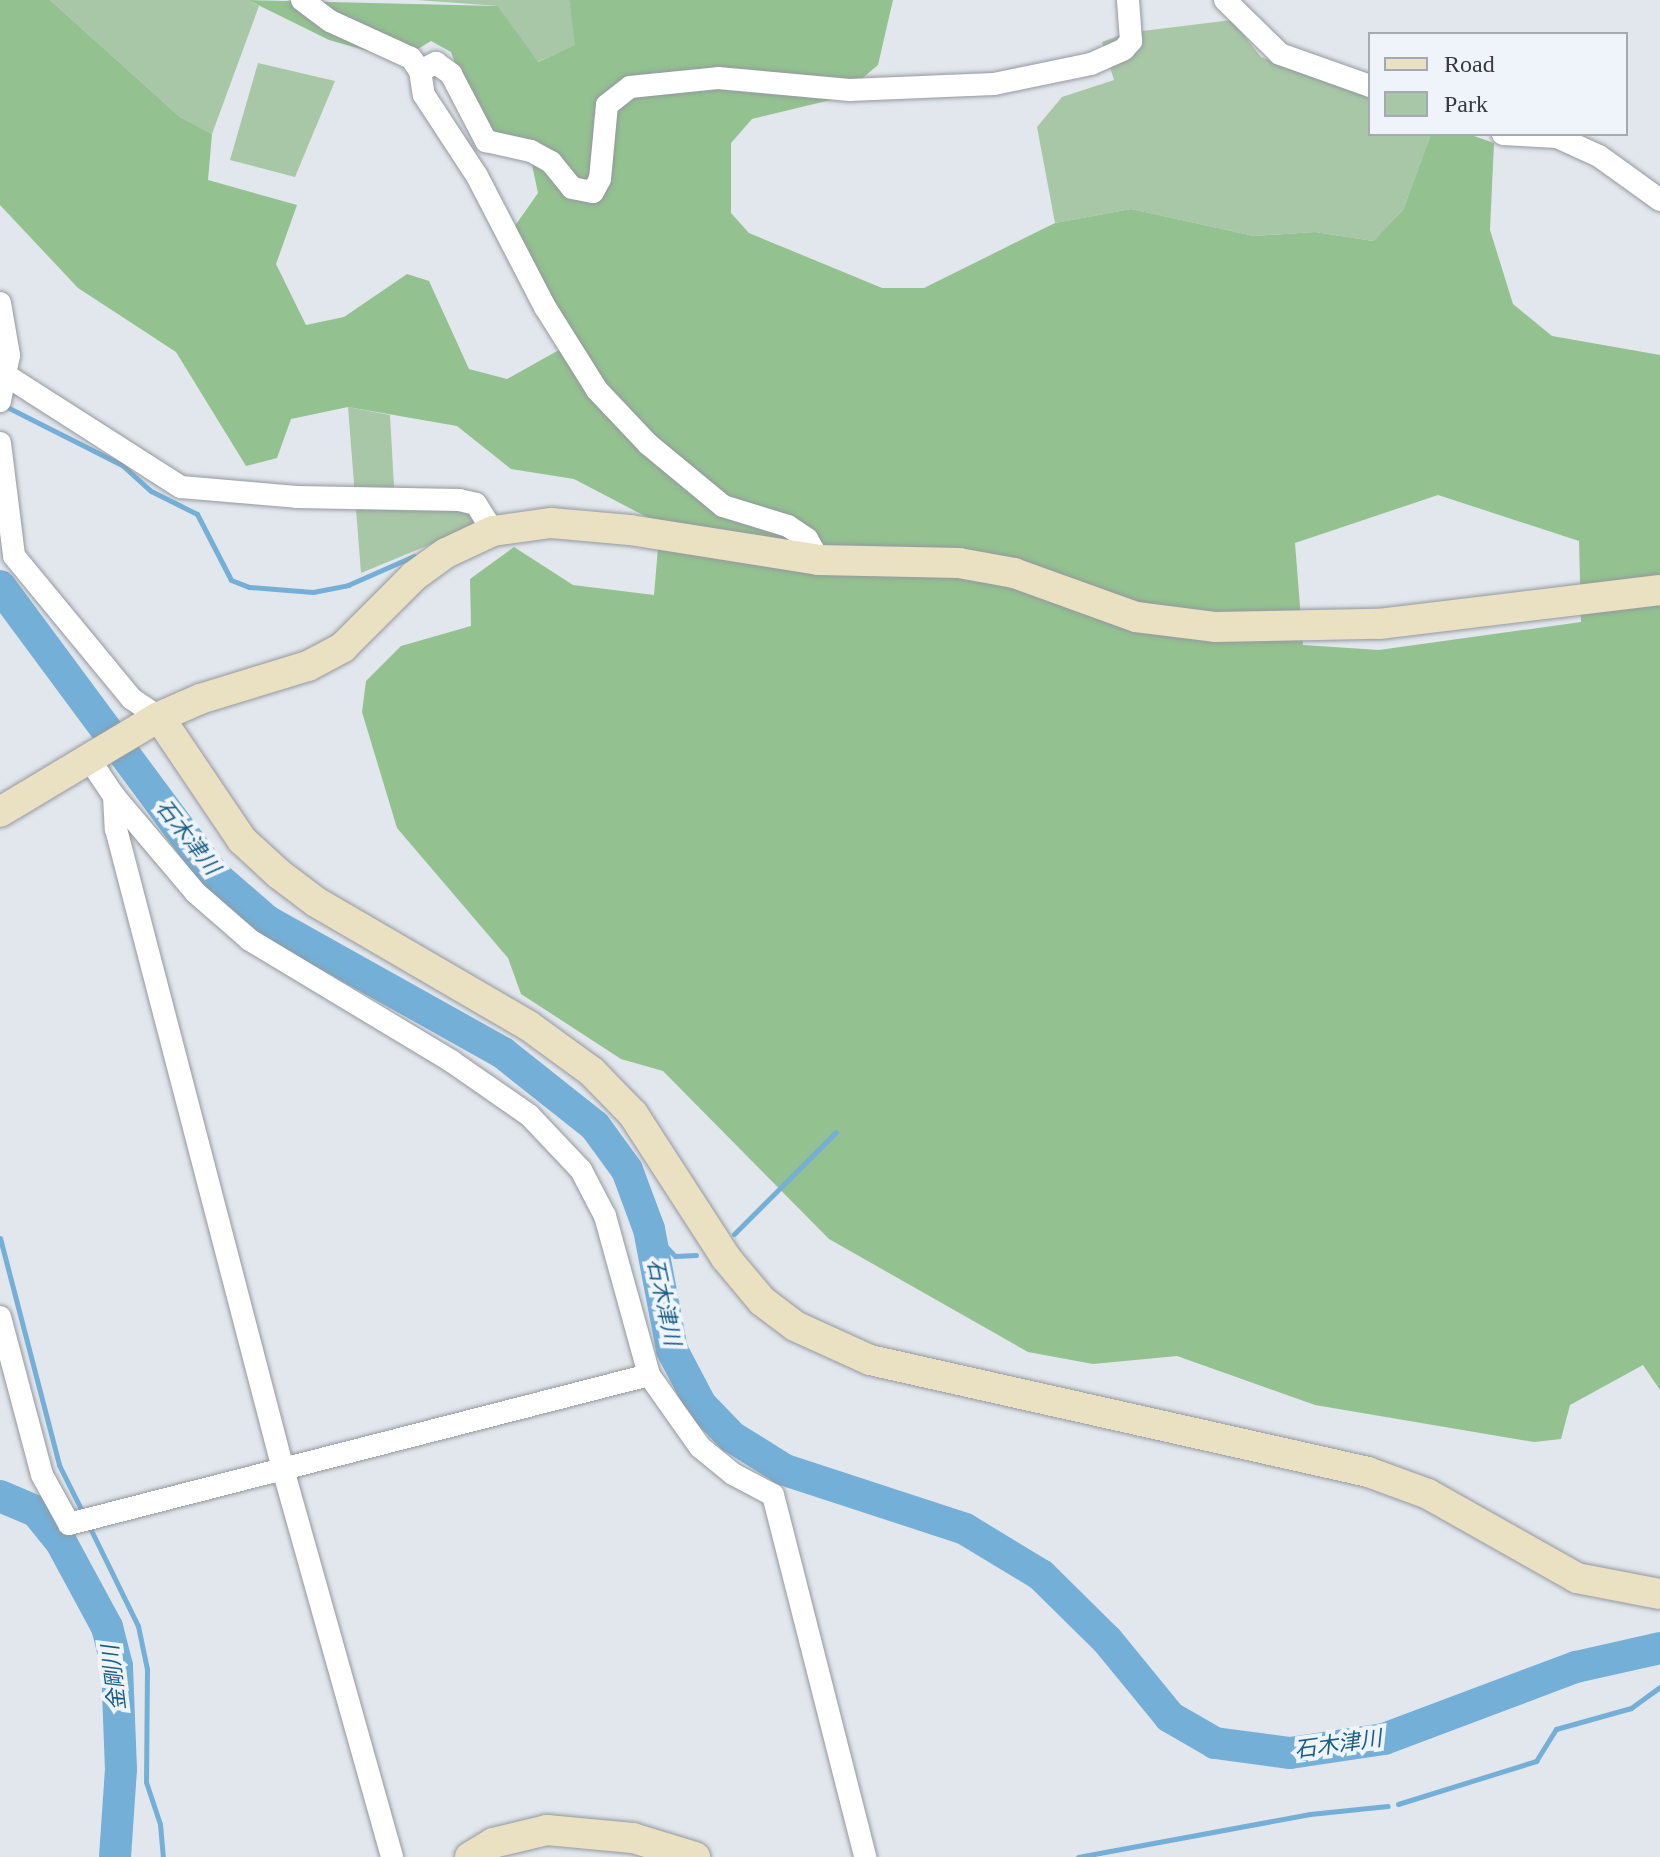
<!DOCTYPE html>
<meta charset="utf-8">
<style>
body{margin:0}
#map{position:relative;width:1660px;height:1857px;overflow:hidden;background:#e2e7ed;font-family:"Times New Roman","Noto Sans JP",serif}
div>[style]{position:absolute}
.green>*{inset:0;background:#a8c7a6}
.forest>*{inset:0;background:#93c190}
.stream>*{height:5px;margin:-2.5px;padding:0 2.5px;transform-origin:2.5px;border-radius:2.5px;background:#74afd7}
.river>*{height:32px;margin:-16px;padding:0 16px;transform-origin:16px;border-radius:16px;background:#74afd7}
.roads{filter:drop-shadow(0 0 2px #94989e) drop-shadow(0 0 2px #94989e)}
.street>*{height:22px;margin:-11px;padding:0 11px;transform-origin:11px;border-radius:11px;background:#fff}
.secondary>*{height:30px;margin:-15px;padding:0 15px;transform-origin:15px;border-radius:15px;background:#eae0c2}
span{translate:-50% -50%;white-space:nowrap;text-align:center;line-height:1.15;-webkit-text-stroke:8px #eff4fb;paint-order:stroke}
.water-label{font-size:22px;color:#185e84;font-style:italic}
.legend{position:absolute;left:1368px;top:32px;width:260px;height:104px;box-sizing:border-box;background:#eff4fb;border:2px solid #a6a9af;margin:0;padding:10px 14px;list-style:none;font-size:24px;color:#38393c}
.legend li{display:flex;align-items:center;gap:16px;height:40px}
.legend b{width:40px;border:2px solid #a6a9af}
</style>
<div id="map">
<div class="green">
<div style="clip-path:polygon(50px 0,248px 0,259px 6px,212px 134px,180px 117px)"></div>
<div style="clip-path:polygon(417px 0,569px 0,576px 45px,537px 62px,498px 6px)"></div>
<div style="clip-path:polygon(1232px 20px,1261px 57px,1370px 98px,1370px 134px,1431px 134px,1403px 210px,1373px 241px,1315px 232px,1254px 236px,1131px 209px,1055px 223px,1037px 127px,1062px 97px,1114px 80px,1102px 42px,1126px 33px)"></div>
<div style="clip-path:polygon(258px 63px,335px 81px,295px 177px,230px 160px)"></div>
<div style="clip-path:polygon(348px 407px,390px 415px,395px 505px,465px 505px,475px 526px,361px 573px)"></div>
</div>
<div class="forest">
<div style="clip-path:polygon(evenodd,0 0,50px 0,180px 117px,212px 134px,208px 180px,297px 205px,276px 264px,306px 325px,344px 317px,407px 274px,429px 281px,469px 369px,507px 379px,559px 350px,503px 243px,538px 193px,531px 160px,485px 145px,451px 52px,431px 41px,400px 60px,329px 40px,248px 0,498px 6px,538px 62px,575px 45px,569px 0,893px 0,878px 65px,839px 98px,752px 119px,731px 143px,731px 213px,749px 233px,882px 288px,924px 288px,1055px 223px,1131px 209px,1254px 236px,1315px 232px,1373px 241px,1403px 210px,1431px 134px,1468px 134px,1494px 143px,1490px 230px,1513px 304px,1552px 336px,1660px 355px,1660px 1390px,1643px 1365px,1570px 1405px,1561px 1439px,1534px 1442px,1315px 1405px,1177px 1356px,1093px 1364px,1028px 1352px,829px 1239px,663px 1071px,621px 1059px,521px 994px,508px 958px,397px 828px,362px 712px,366px 681px,401px 646px,471px 626px,470px 579px,514px 547px,573px 585px,654px 595px,660px 524px,574px 479px,511px 469px,457px 426px,348px 407px,291px 419px,277px 458px,246px 466px,176px 352px,78px 288px,0 205px,0 0,1438px 495px,1579px 541px,1581px 622px,1379px 650px,1303px 645px,1295px 543px,1438px 495px)"></div>
</div>
<div class="stream">
<div style="left:5px;top:406px;width:131px;rotate:26.8deg"></div>
<div style="left:122px;top:465px;width:39px;rotate:42deg"></div>
<div style="left:151px;top:491px;width:51px;rotate:26.6deg"></div>
<div style="left:197px;top:514px;width:74px;rotate:62.7deg"></div>
<div style="left:231px;top:580px;width:19px;rotate:21deg"></div>
<div style="left:249px;top:587px;width:64px;rotate:4.5deg"></div>
<div style="left:313px;top:592px;width:36px;rotate:-11deg"></div>
<div style="left:348px;top:585px;width:72px;rotate:-23.7deg"></div>
<div style="left:649px;top:1229px;width:37px;rotate:46deg"></div>
<div style="left:675px;top:1256px;width:21px;rotate:-3deg"></div>
<div style="left:734px;top:1234px;width:144px;rotate:-45deg"></div>
<div style="left:0;top:1238px;width:235px;rotate:75.4deg"></div>
<div style="left:59px;top:1465px;width:51px;rotate:63.4deg"></div>
<div style="left:91px;top:1530px;width:107px;rotate:63.9deg"></div>
<div style="left:138px;top:1626px;width:44px;rotate:78.2deg"></div>
<div style="left:147px;top:1669px;width:113px;rotate:90.5deg"></div>
<div style="left:146px;top:1782px;width:44px;rotate:71.6deg"></div>
<div style="left:160px;top:1824px;width:33px;rotate:85deg"></div>
<div style="left:1398px;top:1804px;width:145px;rotate:-17.3deg"></div>
<div style="left:1536px;top:1761px;width:38px;rotate:-58deg"></div>
<div style="left:1556px;top:1729px;width:78px;rotate:-15.6deg"></div>
<div style="left:1631px;top:1708px;width:36px;rotate:-36deg"></div>
<div style="left:1078px;top:1857px;width:236px;rotate:-10.5deg"></div>
<div style="left:1310px;top:1814px;width:78px;rotate:-5.9deg"></div>
</div>
<div class="river">
<div style="left:0;top:586px;width:360px;rotate:53.5deg"></div>
<div style="left:214px;top:875px;width:70px;rotate:41deg"></div>
<div style="left:267px;top:921px;width:270px;rotate:29.2deg"></div>
<div style="left:503px;top:1053px;width:117px;rotate:38.4deg"></div>
<div style="left:595px;top:1126px;width:54px;rotate:54deg"></div>
<div style="left:627px;top:1170px;width:63px;rotate:69.6deg"></div>
<div style="left:649px;top:1229px;width:123px;rotate:79.2deg"></div>
<div style="left:672px;top:1350px;width:62px;rotate:62.2deg"></div>
<div style="left:701px;top:1405px;width:45px;rotate:45.9deg"></div>
<div style="left:732px;top:1437px;width:62px;rotate:31.9deg"></div>
<div style="left:785px;top:1470px;width:189px;rotate:18.1deg"></div>
<div style="left:965px;top:1529px;width:89px;rotate:31.2deg"></div>
<div style="left:1041px;top:1575px;width:93px;rotate:44.6deg"></div>
<div style="left:1107px;top:1640px;width:99px;rotate:50.7deg"></div>
<div style="left:1170px;top:1717px;width:52px;rotate:30deg"></div>
<div style="left:1215px;top:1743px;width:76px;rotate:7.6deg"></div>
<div style="left:1290px;top:1753px;width:95px;rotate:-8.5deg"></div>
<div style="left:1384px;top:1739px;width:205px;rotate:-20.6deg"></div>
<div style="left:1576px;top:1667px;width:86px;rotate:-12.7deg"></div>
<div style="left:0;top:1496px;width:39px;rotate:23deg"></div>
<div style="left:36px;top:1511px;width:40px;rotate:51deg"></div>
<div style="left:61px;top:1542px;width:97px;rotate:61.6deg"></div>
<div style="left:107px;top:1627px;width:40px;rotate:75.6deg"></div>
<div style="left:117px;top:1666px;width:103px;rotate:87.8deg"></div>
<div style="left:121px;top:1769px;width:88px;rotate:93.9deg"></div>
</div>
<div class="roads">
<div class="street">
<div style="left:302px;top:0;width:35px;rotate:37deg"></div>
<div style="left:330px;top:21px;width:89px;rotate:24.6deg"></div>
<div style="left:411px;top:58px;width:16px;rotate:55deg"></div>
<div style="left:420px;top:71px;width:24px;rotate:81deg"></div>
<div style="left:424px;top:95px;width:97px;rotate:56.8deg"></div>
<div style="left:477px;top:176px;width:148px;rotate:62.6deg"></div>
<div style="left:545px;top:307px;width:98px;rotate:57.9deg"></div>
<div style="left:597px;top:390px;width:74px;rotate:46.6deg"></div>
<div style="left:648px;top:444px;width:97px;rotate:39.6deg"></div>
<div style="left:723px;top:506px;width:68px;rotate:17.1deg"></div>
<div style="left:788px;top:526px;width:23px;rotate:34deg"></div>
<div style="left:807px;top:539px;width:24px;rotate:60deg"></div>
<div style="left:1225px;top:0;width:77px;rotate:44.5deg"></div>
<div style="left:1280px;top:54px;width:96px;rotate:19.6deg"></div>
<div style="left:420px;top:71px;width:18px;rotate:-27deg"></div>
<div style="left:436px;top:63px;width:19px;rotate:36deg"></div>
<div style="left:451px;top:74px;width:76px;rotate:62.4deg"></div>
<div style="left:486px;top:141px;width:46px;rotate:12.5deg"></div>
<div style="left:531px;top:151px;width:23px;rotate:29deg"></div>
<div style="left:551px;top:162px;width:33px;rotate:51deg"></div>
<div style="left:572px;top:188px;width:21px;rotate:11deg"></div>
<div style="left:593px;top:192px;width:15px;rotate:-62deg"></div>
<div style="left:600px;top:179px;width:74px;rotate:-84.6deg"></div>
<div style="left:607px;top:105px;width:29px;rotate:-38deg"></div>
<div style="left:630px;top:87px;width:88px;rotate:-5.8deg"></div>
<div style="left:718px;top:78px;width:132px;rotate:5.2deg"></div>
<div style="left:849px;top:90px;width:145px;rotate:-2.4deg"></div>
<div style="left:994px;top:84px;width:99px;rotate:-11.7deg"></div>
<div style="left:1091px;top:64px;width:36px;rotate:-24deg"></div>
<div style="left:1124px;top:49px;width:11px;rotate:-49deg"></div>
<div style="left:1131px;top:41px;width:41px;rotate:-94.2deg"></div>
<div style="left:1503px;top:134px;width:54px;rotate:3.2deg"></div>
<div style="left:1557px;top:137px;width:46px;rotate:24.3deg"></div>
<div style="left:1599px;top:156px;width:75px;rotate:35.8deg"></div>
<div style="left:0;top:303px;width:53px;rotate:80.2deg"></div>
<div style="left:9px;top:355px;width:47px;rotate:101.1deg"></div>
<div style="left:4px;top:374px;width:210px;rotate:32.6deg"></div>
<div style="left:181px;top:487px;width:116px;rotate:4.9deg"></div>
<div style="left:297px;top:497px;width:162px;rotate:1.1deg"></div>
<div style="left:459px;top:500px;width:17px;rotate:13deg"></div>
<div style="left:476px;top:504px;width:32px;rotate:58deg"></div>
<div style="left:0;top:443px;width:114px;rotate:82.9deg"></div>
<div style="left:14px;top:556px;width:185px;rotate:50.5deg"></div>
<div style="left:132px;top:699px;width:32px;rotate:34deg"></div>
<div style="left:89px;top:759px;width:45px;rotate:56deg"></div>
<div style="left:114px;top:796px;width:33px;rotate:87deg"></div>
<div style="left:116px;top:829px;width:661px;rotate:75.38deg"></div>
<div style="left:283px;top:1469px;width:403px;rotate:74.3deg"></div>
<div style="left:114px;top:796px;width:127px;rotate:49.8deg"></div>
<div style="left:196px;top:893px;width:72px;rotate:41deg"></div>
<div style="left:250px;top:940px;width:235px;rotate:31deg"></div>
<div style="left:451px;top:1061px;width:95px;rotate:34.7deg"></div>
<div style="left:529px;top:1115px;width:76px;rotate:46.6deg"></div>
<div style="left:581px;top:1170px;width:52px;rotate:62.4deg"></div>
<div style="left:605px;top:1216px;width:165px;rotate:74.5deg"></div>
<div style="left:649px;top:1375px;width:88px;rotate:54.7deg"></div>
<div style="left:700px;top:1447px;width:43px;rotate:39.3deg"></div>
<div style="left:733px;top:1474px;width:45px;rotate:27.7deg"></div>
<div style="left:773px;top:1495px;width:374px;rotate:75.7deg"></div>
<div style="left:0;top:1317px;width:163px;rotate:75.1deg"></div>
<div style="left:42px;top:1475px;width:56px;rotate:61.1deg"></div>
<div style="left:69px;top:1524px;width:599px;rotate:-14.41deg"></div>
</div>
<div class="secondary">
<div style="left:159px;top:717px;width:148px;rotate:56deg"></div>
<div style="left:242px;top:840px;width:50px;rotate:42.6deg"></div>
<div style="left:279px;top:874px;width:46px;rotate:37.1deg"></div>
<div style="left:316px;top:902px;width:246px;rotate:30.2deg"></div>
<div style="left:529px;top:1026px;width:78px;rotate:36.1deg"></div>
<div style="left:592px;top:1072px;width:59px;rotate:45.7deg"></div>
<div style="left:633px;top:1114px;width:171px;rotate:57.1deg"></div>
<div style="left:726px;top:1258px;width:56px;rotate:50.1deg"></div>
<div style="left:762px;top:1301px;width:41px;rotate:37.1deg"></div>
<div style="left:795px;top:1326px;width:82px;rotate:24.4deg"></div>
<div style="left:870px;top:1360px;width:510px;rotate:12.67deg"></div>
<div style="left:1368px;top:1472px;width:64px;rotate:20.1deg"></div>
<div style="left:1428px;top:1494px;width:171px;rotate:29.4deg"></div>
<div style="left:1577px;top:1578px;width:85px;rotate:10.9deg"></div>
<div style="left:0;top:812px;width:185px;rotate:-30.9deg"></div>
<div style="left:159px;top:717px;width:45px;rotate:-23.7deg"></div>
<div style="left:200px;top:699px;width:113px;rotate:-17deg"></div>
<div style="left:308px;top:666px;width:40px;rotate:-28deg"></div>
<div style="left:343px;top:647px;width:100px;rotate:-45deg"></div>
<div style="left:414px;top:576px;width:39px;rotate:-36deg"></div>
<div style="left:446px;top:553px;width:52px;rotate:-25.1deg"></div>
<div style="left:493px;top:531px;width:59px;rotate:-7.9deg"></div>
<div style="left:551px;top:523px;width:79px;rotate:5.1deg"></div>
<div style="left:630px;top:530px;width:191px;rotate:9deg"></div>
<div style="left:819px;top:560px;width:140px;rotate:1.2deg"></div>
<div style="left:959px;top:563px;width:56px;rotate:10.3deg"></div>
<div style="left:1014px;top:573px;width:130px;rotate:19.8deg"></div>
<div style="left:1136px;top:617px;width:81px;rotate:7.1deg"></div>
<div style="left:1216px;top:627px;width:163px;rotate:-1.1deg"></div>
<div style="left:1379px;top:624px;width:283px;rotate:-6.9deg"></div>
<div style="left:470px;top:1857px;width:27px;rotate:-31deg"></div>
<div style="left:493px;top:1843px;width:56px;rotate:-13.5deg"></div>
<div style="left:547px;top:1830px;width:86px;rotate:5.3deg"></div>
<div style="left:633px;top:1838px;width:65px;rotate:17deg"></div>
</div>
</div>
<div class="water-label">
<span style="left:188px;top:837px;rotate:52deg">石木津川</span>
<span style="left:664px;top:1302px;rotate:78deg">石木津川</span>
<span style="left:114px;top:1678px;rotate:-97deg">金剛川</span>
<span style="left:1338px;top:1744px;rotate:-8deg">石木津川</span>
</div>
<ul class="legend">
<li><b style="height:10px;background:#eae0c2"></b>Road</li>
<li><b style="height:22px;background:#a8c7a6"></b>Park</li>
</ul>
</div>
